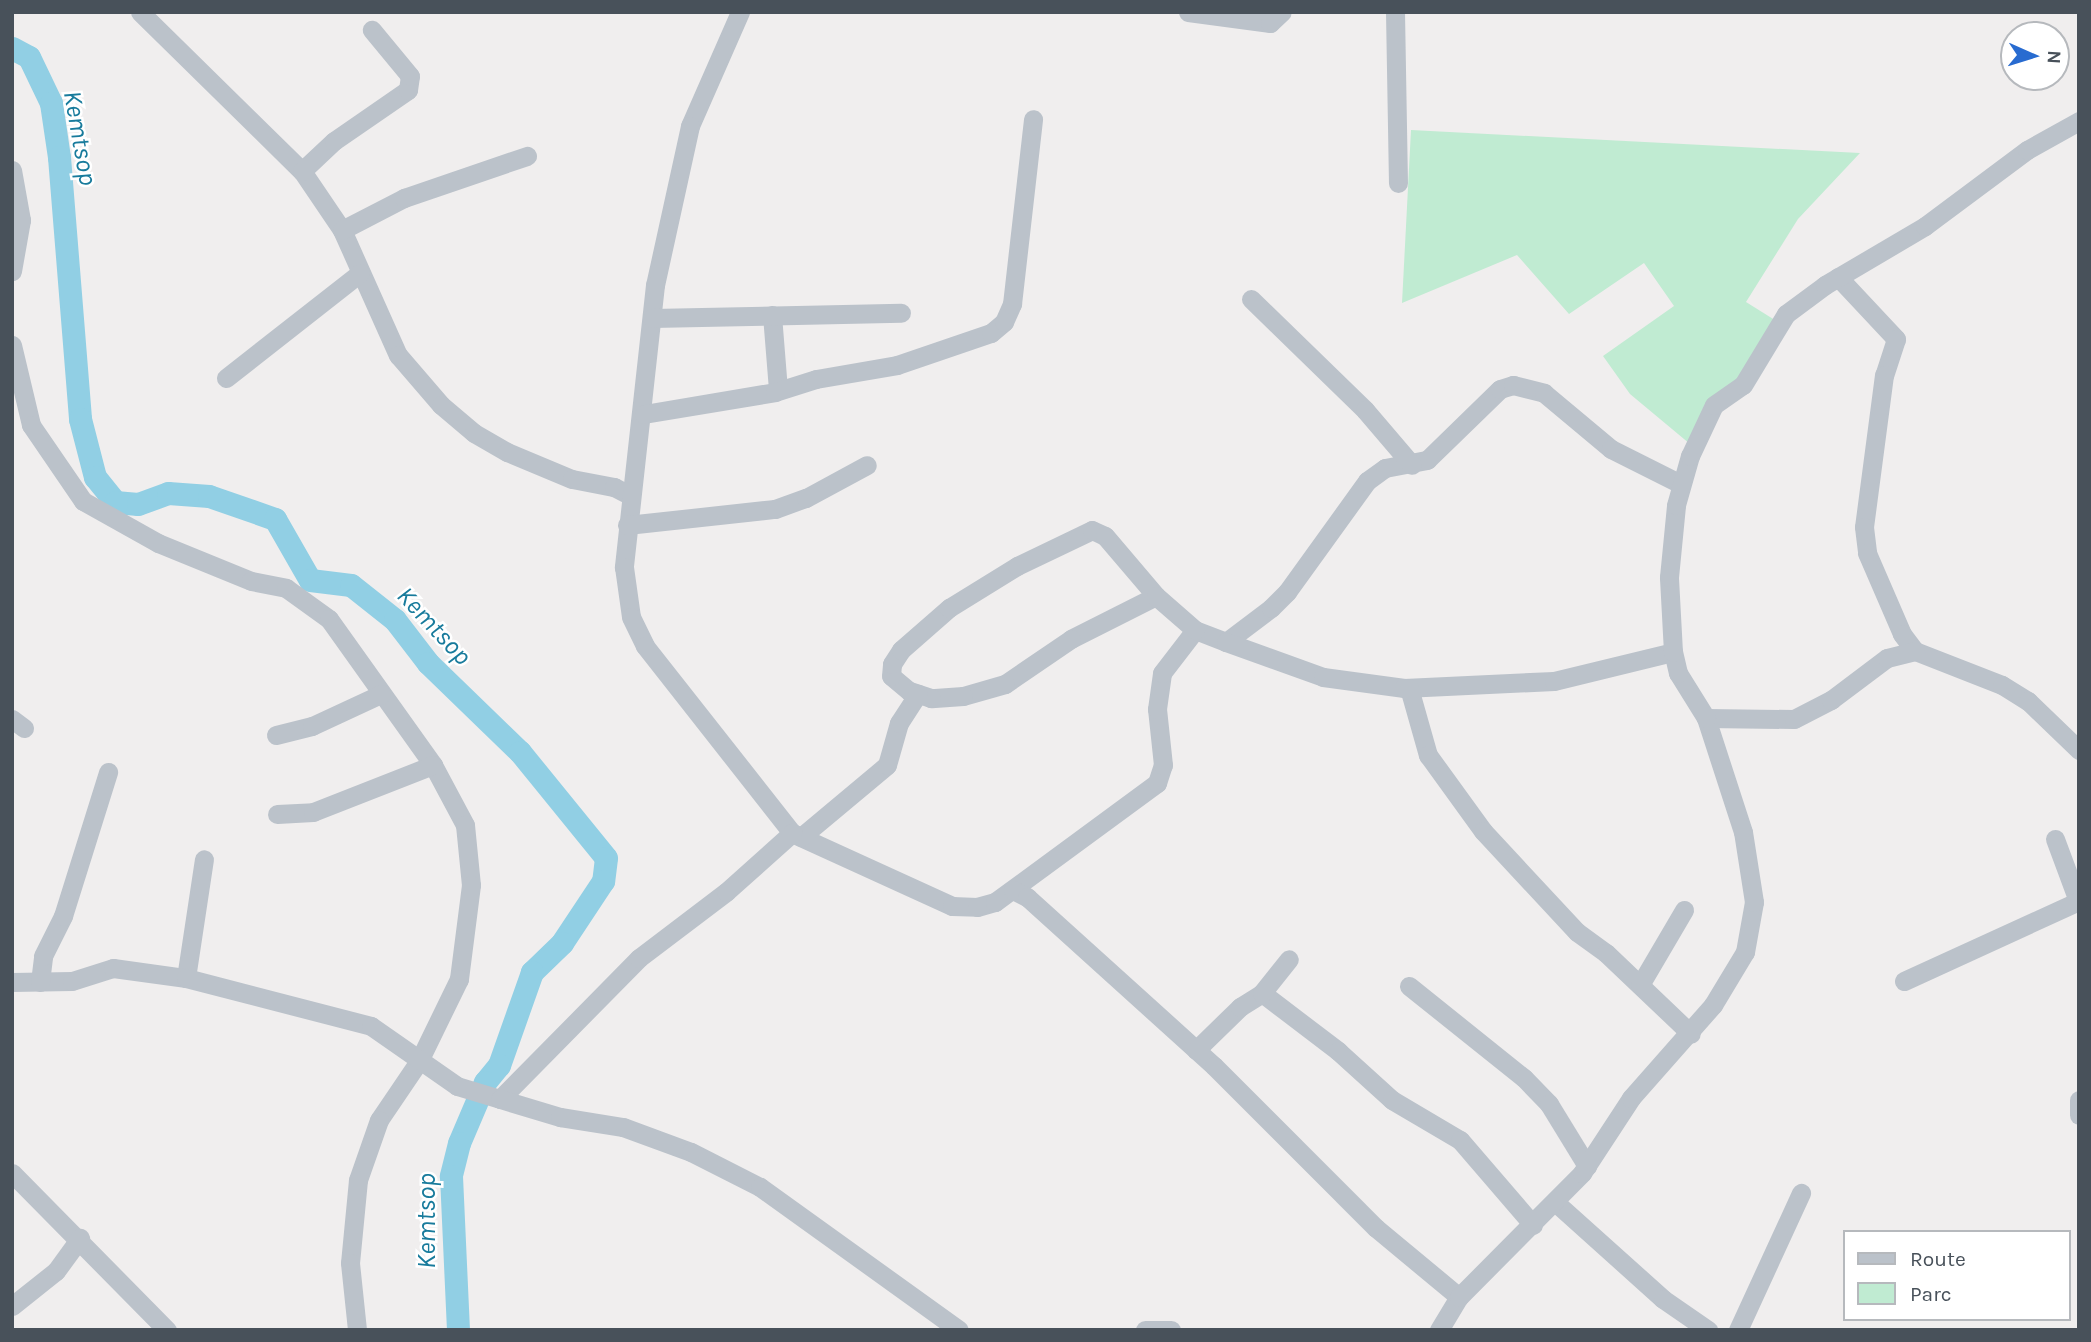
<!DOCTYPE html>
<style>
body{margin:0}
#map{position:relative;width:2091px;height:1342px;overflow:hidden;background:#f0eeee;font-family:Karla,sans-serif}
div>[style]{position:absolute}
.green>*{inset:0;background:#c0ebd2}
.river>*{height:23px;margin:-11.5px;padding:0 11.5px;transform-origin:11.5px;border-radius:11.5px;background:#91cfe4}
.minor>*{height:19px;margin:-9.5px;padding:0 9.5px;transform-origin:9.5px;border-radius:9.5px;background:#bbc2ca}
span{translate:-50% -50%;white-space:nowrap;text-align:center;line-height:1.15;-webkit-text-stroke:5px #fff;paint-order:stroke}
.water-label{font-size:26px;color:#187b9c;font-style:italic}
.frame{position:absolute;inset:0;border:14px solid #48515a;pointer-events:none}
.legend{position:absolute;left:1843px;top:1230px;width:228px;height:91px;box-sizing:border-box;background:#fff;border:2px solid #b6b9bd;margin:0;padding:9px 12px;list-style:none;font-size:21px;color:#48515a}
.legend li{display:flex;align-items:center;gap:14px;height:35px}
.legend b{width:35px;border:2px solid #b6b9bd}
.north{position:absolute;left:2000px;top:21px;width:70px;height:70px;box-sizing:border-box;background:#fff;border:2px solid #b6b9bd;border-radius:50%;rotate:93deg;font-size:19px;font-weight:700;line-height:28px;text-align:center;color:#48515a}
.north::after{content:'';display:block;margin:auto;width:24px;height:32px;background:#286bd0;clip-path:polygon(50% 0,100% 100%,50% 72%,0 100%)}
</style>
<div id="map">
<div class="green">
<div style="clip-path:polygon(1411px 130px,1860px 153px,1798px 219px,1746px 302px,1783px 325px,1690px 444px,1630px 394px,1603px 356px,1674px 306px,1644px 263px,1569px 314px,1517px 255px,1402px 303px)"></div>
</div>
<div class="river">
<div style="left:12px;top:48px;width:19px;rotate:28deg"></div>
<div style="left:29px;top:57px;width:51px;rotate:64.4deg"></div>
<div style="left:51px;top:103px;width:55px;rotate:81.6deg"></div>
<div style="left:59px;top:157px;width:263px;rotate:85.4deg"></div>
<div style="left:80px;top:419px;width:60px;rotate:75.5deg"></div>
<div style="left:95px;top:477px;width:32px;rotate:51deg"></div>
<div style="left:115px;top:502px;width:23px;rotate:5deg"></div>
<div style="left:138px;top:504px;width:32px;rotate:-20deg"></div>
<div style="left:168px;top:493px;width:41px;rotate:4.2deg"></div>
<div style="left:209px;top:496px;width:70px;rotate:19.2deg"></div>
<div style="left:275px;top:519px;width:70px;rotate:60.2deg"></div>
<div style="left:310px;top:580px;width:41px;rotate:7deg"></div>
<div style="left:351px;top:585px;width:56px;rotate:38.5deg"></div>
<div style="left:395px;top:620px;width:54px;rotate:52.5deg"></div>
<div style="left:428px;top:663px;width:128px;rotate:44.1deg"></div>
<div style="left:520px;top:752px;width:136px;rotate:50.9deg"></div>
<div style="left:606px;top:858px;width:23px;rotate:97deg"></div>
<div style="left:603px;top:881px;width:74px;rotate:123.5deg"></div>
<div style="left:562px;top:943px;width:42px;rotate:136deg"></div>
<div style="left:532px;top:972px;width:99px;rotate:109.5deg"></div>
<div style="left:499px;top:1065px;width:22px;rotate:129deg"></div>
<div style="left:485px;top:1082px;width:66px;rotate:113.1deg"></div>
<div style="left:459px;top:1143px;width:34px;rotate:104deg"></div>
<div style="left:451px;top:1176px;width:154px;rotate:87.4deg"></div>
</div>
<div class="minor">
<div style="left:140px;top:12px;width:227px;rotate:44.5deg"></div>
<div style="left:302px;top:171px;width:71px;rotate:55.9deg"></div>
<div style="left:342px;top:230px;width:137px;rotate:65.9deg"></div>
<div style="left:398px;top:355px;width:66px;rotate:49.3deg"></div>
<div style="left:441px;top:405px;width:43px;rotate:40.3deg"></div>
<div style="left:474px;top:433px;width:38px;rotate:30deg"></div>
<div style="left:507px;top:452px;width:70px;rotate:22.6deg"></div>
<div style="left:572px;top:479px;width:43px;rotate:10.8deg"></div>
<div style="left:614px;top:487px;width:18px;rotate:27deg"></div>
<div style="left:740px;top:12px;width:124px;rotate:113.7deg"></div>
<div style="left:690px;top:126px;width:163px;rotate:102.4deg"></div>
<div style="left:655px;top:285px;width:284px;rotate:96.3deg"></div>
<div style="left:624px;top:567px;width:50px;rotate:82deg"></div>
<div style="left:631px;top:617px;width:32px;rotate:64deg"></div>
<div style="left:645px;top:646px;width:238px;rotate:51.8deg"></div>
<div style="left:792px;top:833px;width:176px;rotate:24.5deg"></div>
<div style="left:952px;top:906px;width:25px;rotate:2deg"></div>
<div style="left:977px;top:907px;width:19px;rotate:-16deg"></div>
<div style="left:995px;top:902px;width:201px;rotate:-36.3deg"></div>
<div style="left:1157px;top:783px;width:19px;rotate:-72deg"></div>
<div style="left:1163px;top:765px;width:56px;rotate:-96.1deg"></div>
<div style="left:1157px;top:709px;width:36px;rotate:-82deg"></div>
<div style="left:1162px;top:673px;width:54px;rotate:-52.5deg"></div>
<div style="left:1195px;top:630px;width:33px;rotate:21deg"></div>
<div style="left:1226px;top:642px;width:56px;rotate:-37.1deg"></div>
<div style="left:1271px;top:608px;width:23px;rotate:-45deg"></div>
<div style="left:1287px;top:592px;width:137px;rotate:-54.2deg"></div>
<div style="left:1367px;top:481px;width:22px;rotate:-36deg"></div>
<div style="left:1385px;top:468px;width:43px;rotate:-10.8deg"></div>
<div style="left:1427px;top:460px;width:102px;rotate:-44.2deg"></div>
<div style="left:1500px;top:389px;width:14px;rotate:-17deg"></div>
<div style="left:1513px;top:385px;width:32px;rotate:14deg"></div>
<div style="left:1544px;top:393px;width:87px;rotate:39.9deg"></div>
<div style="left:1611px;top:449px;width:78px;rotate:26.6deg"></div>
<div style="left:1188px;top:12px;width:83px;rotate:7.6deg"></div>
<div style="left:1270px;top:23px;width:16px;rotate:-43deg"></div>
<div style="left:1395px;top:12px;width:171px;rotate:89deg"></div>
<div style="left:12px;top:170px;width:51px;rotate:79.8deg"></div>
<div style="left:21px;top:220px;width:52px;rotate:100deg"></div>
<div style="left:302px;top:171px;width:44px;rotate:-43.2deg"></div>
<div style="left:334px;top:141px;width:90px;rotate:-34.6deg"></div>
<div style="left:408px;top:90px;width:14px;rotate:-82deg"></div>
<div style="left:410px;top:76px;width:60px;rotate:-129.6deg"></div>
<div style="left:342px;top:230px;width:70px;rotate:-27.3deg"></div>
<div style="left:404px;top:198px;width:130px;rotate:-18.9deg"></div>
<div style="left:1838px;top:277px;width:85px;rotate:46.9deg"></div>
<div style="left:1896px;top:339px;width:38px;rotate:108deg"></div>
<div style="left:1884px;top:375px;width:153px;rotate:97.5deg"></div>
<div style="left:1864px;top:527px;width:26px;rotate:83deg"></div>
<div style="left:1867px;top:553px;width:88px;rotate:66.6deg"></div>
<div style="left:1902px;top:634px;width:21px;rotate:53deg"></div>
<div style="left:1915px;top:651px;width:93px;rotate:21.3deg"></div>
<div style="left:2002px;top:685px;width:31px;rotate:32deg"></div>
<div style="left:2028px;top:701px;width:71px;rotate:43.9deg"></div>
<div style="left:1251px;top:299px;width:159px;rotate:44.2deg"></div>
<div style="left:1365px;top:410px;width:72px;rotate:49.5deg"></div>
<div style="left:772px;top:315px;width:75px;rotate:85.4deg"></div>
<div style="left:652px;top:318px;width:249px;rotate:-1.2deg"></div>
<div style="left:12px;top:345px;width:82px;rotate:76.6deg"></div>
<div style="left:31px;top:425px;width:92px;rotate:55.6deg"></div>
<div style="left:83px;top:501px;width:86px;rotate:29.2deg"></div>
<div style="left:158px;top:543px;width:100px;rotate:22.2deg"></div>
<div style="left:251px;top:581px;width:36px;rotate:11deg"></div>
<div style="left:286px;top:588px;width:53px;rotate:35.8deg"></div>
<div style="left:329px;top:619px;width:179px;rotate:54.5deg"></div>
<div style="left:433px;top:765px;width:68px;rotate:61.9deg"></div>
<div style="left:465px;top:825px;width:60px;rotate:84.3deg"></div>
<div style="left:471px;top:885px;width:95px;rotate:97.3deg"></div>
<div style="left:459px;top:979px;width:91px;rotate:116deg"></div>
<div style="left:419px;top:1061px;width:71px;rotate:124.1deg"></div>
<div style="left:379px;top:1120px;width:64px;rotate:109.3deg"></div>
<div style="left:358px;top:1180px;width:83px;rotate:95.5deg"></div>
<div style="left:350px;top:1263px;width:67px;rotate:84deg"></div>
<div style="left:226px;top:378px;width:170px;rotate:-38.1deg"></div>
<div style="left:644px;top:414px;width:133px;rotate:-9.5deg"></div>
<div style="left:775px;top:392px;width:43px;rotate:-17.6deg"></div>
<div style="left:816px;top:379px;width:82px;rotate:-9.8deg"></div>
<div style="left:897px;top:365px;width:99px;rotate:-18.8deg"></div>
<div style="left:991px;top:333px;width:17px;rotate:-40deg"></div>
<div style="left:1004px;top:322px;width:20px;rotate:-66deg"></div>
<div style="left:1012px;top:304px;width:186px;rotate:-83.5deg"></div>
<div style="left:627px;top:525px;width:149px;rotate:-6.2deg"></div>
<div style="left:775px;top:509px;width:33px;rotate:-20deg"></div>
<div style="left:806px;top:498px;width:69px;rotate:-28.4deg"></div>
<div style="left:1156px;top:596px;width:95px;rotate:153.2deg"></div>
<div style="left:1071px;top:639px;width:80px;rotate:145.7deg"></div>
<div style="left:1005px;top:684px;width:44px;rotate:164.1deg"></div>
<div style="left:963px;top:696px;width:32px;rotate:176deg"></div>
<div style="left:931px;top:698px;width:23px;rotate:-162deg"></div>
<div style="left:909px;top:691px;width:23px;rotate:-140deg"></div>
<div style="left:891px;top:676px;width:12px;rotate:-85deg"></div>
<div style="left:892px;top:664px;width:17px;rotate:-57deg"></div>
<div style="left:901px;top:650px;width:64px;rotate:-41.2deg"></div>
<div style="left:949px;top:608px;width:80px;rotate:-31.7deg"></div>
<div style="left:1017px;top:566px;width:83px;rotate:-25.6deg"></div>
<div style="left:1092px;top:530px;width:14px;rotate:25deg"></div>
<div style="left:1105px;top:536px;width:79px;rotate:49.6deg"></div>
<div style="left:1156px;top:596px;width:52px;rotate:41.1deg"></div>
<div style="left:1226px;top:642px;width:103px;rotate:19.8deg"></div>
<div style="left:1323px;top:677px;width:82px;rotate:7.7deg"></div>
<div style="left:1404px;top:688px;width:150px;rotate:-2.7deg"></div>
<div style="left:1554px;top:681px;width:122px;rotate:-13.7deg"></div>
<div style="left:1409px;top:688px;width:70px;rotate:74.2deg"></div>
<div style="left:1428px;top:755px;width:94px;rotate:54.1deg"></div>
<div style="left:1483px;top:831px;width:138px;rotate:47.1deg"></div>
<div style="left:1577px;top:932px;width:36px;rotate:36deg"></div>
<div style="left:1606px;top:953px;width:117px;rotate:43.6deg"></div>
<div style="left:1706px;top:718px;width:88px;rotate:0.7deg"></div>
<div style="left:1794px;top:719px;width:42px;rotate:-27.2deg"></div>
<div style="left:1831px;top:700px;width:70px;rotate:-36.9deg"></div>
<div style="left:1887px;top:658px;width:29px;rotate:-14deg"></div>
<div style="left:12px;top:719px;width:15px;rotate:37deg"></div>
<div style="left:276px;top:735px;width:37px;rotate:-14deg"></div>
<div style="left:312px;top:726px;width:76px;rotate:-24.9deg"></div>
<div style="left:277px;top:814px;width:36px;rotate:-3deg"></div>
<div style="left:313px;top:812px;width:129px;rotate:-21.4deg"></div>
<div style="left:801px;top:837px;width:112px;rotate:-39.9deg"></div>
<div style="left:887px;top:765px;width:44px;rotate:-74.1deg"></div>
<div style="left:899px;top:723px;width:35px;rotate:-57deg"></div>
<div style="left:2055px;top:839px;width:66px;rotate:69.6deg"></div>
<div style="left:1013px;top:890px;width:16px;rotate:27deg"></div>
<div style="left:1027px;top:897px;width:252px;rotate:42.1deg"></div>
<div style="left:1214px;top:1066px;width:229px;rotate:45deg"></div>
<div style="left:1376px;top:1228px;width:108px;rotate:39.7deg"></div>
<div style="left:186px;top:978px;width:120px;rotate:-81.4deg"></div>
<div style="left:1904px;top:981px;width:192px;rotate:-24.6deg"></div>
<div style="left:12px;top:982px;width:60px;rotate:-1deg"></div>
<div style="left:72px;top:981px;width:43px;rotate:-17.6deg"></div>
<div style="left:113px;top:968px;width:74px;rotate:7.8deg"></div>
<div style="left:186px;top:978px;width:191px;rotate:14.5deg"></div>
<div style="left:371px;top:1026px;width:105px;rotate:34.9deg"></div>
<div style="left:457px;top:1086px;width:45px;rotate:16.8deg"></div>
<div style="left:500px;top:1099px;width:198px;rotate:-45.4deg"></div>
<div style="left:639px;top:958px;width:109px;rotate:-37.2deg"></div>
<div style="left:726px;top:892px;width:89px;rotate:-41.8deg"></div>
<div style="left:40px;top:982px;width:26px;rotate:-83deg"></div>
<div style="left:43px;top:956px;width:45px;rotate:-63.4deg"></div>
<div style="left:63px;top:916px;width:151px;rotate:-72.6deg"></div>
<div style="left:1640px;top:985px;width:87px;rotate:-59.6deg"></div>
<div style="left:1409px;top:986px;width:147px;rotate:38.7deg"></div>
<div style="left:1524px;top:1078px;width:36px;rotate:46deg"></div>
<div style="left:1549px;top:1104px;width:73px;rotate:58.5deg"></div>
<div style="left:1262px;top:993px;width:96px;rotate:37.3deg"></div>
<div style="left:1338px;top:1051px;width:73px;rotate:42.2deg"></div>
<div style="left:1392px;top:1100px;width:79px;rotate:30.5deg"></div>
<div style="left:1460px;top:1140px;width:112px;rotate:49.3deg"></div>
<div style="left:1196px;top:1050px;width:62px;rotate:-44.3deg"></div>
<div style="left:1240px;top:1007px;width:26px;rotate:-32deg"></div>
<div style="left:1262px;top:993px;width:43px;rotate:-51.5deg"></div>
<div style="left:500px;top:1099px;width:63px;rotate:16.7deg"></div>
<div style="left:560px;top:1117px;width:64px;rotate:9deg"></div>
<div style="left:623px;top:1127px;width:72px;rotate:20.2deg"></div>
<div style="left:691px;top:1152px;width:77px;rotate:26.9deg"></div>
<div style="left:760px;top:1187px;width:245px;rotate:35.7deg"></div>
<div style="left:2079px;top:1100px;width:15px;rotate:90deg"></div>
<div style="left:12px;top:1173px;width:221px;rotate:45.4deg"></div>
<div style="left:1555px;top:1202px;width:145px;rotate:41.9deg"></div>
<div style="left:1663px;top:1299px;width:55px;rotate:34.6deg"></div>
<div style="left:12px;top:1306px;width:56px;rotate:-38.5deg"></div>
<div style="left:56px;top:1271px;width:41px;rotate:-54deg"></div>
<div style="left:1145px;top:1330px;width:26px"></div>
<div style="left:1439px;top:1330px;width:39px;rotate:-59deg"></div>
<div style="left:1459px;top:1297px;width:175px;rotate:-45.2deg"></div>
<div style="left:1582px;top:1173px;width:90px;rotate:-56.8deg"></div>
<div style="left:1631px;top:1098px;width:124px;rotate:-48.6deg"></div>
<div style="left:1713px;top:1005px;width:62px;rotate:-58.9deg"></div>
<div style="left:1745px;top:952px;width:51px;rotate:-79.8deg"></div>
<div style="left:1754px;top:902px;width:71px;rotate:-98.9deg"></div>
<div style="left:1743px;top:832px;width:120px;rotate:-108deg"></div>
<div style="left:1706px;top:718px;width:53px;rotate:-121.9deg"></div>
<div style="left:1678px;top:673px;width:22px;rotate:-103deg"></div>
<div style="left:1673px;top:652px;width:75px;rotate:-93.1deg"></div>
<div style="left:1669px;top:577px;width:72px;rotate:-84.4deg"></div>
<div style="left:1676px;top:505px;width:51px;rotate:-74.1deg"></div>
<div style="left:1690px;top:456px;width:56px;rotate:-64.8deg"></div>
<div style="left:1714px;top:405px;width:35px;rotate:-35deg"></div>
<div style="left:1743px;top:385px;width:83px;rotate:-58.8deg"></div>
<div style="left:1786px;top:314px;width:49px;rotate:-36.6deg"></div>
<div style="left:1825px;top:285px;width:116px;rotate:-30.5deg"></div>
<div style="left:1925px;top:226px;width:127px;rotate:-36.7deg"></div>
<div style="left:2027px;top:150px;width:60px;rotate:-29.1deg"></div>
<div style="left:1738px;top:1330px;width:151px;rotate:-65.3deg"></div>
</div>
<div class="water-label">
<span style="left:80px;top:138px;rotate:80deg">Kemtsop</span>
<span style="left:434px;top:626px;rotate:47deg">Kemtsop</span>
<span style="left:427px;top:1221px;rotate:-90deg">Kemtsop</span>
</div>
<div class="frame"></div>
<ul class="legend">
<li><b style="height:9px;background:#bbc2ca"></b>Route</li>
<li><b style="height:19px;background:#c0ebd2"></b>Parc</li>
</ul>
<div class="north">N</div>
</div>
